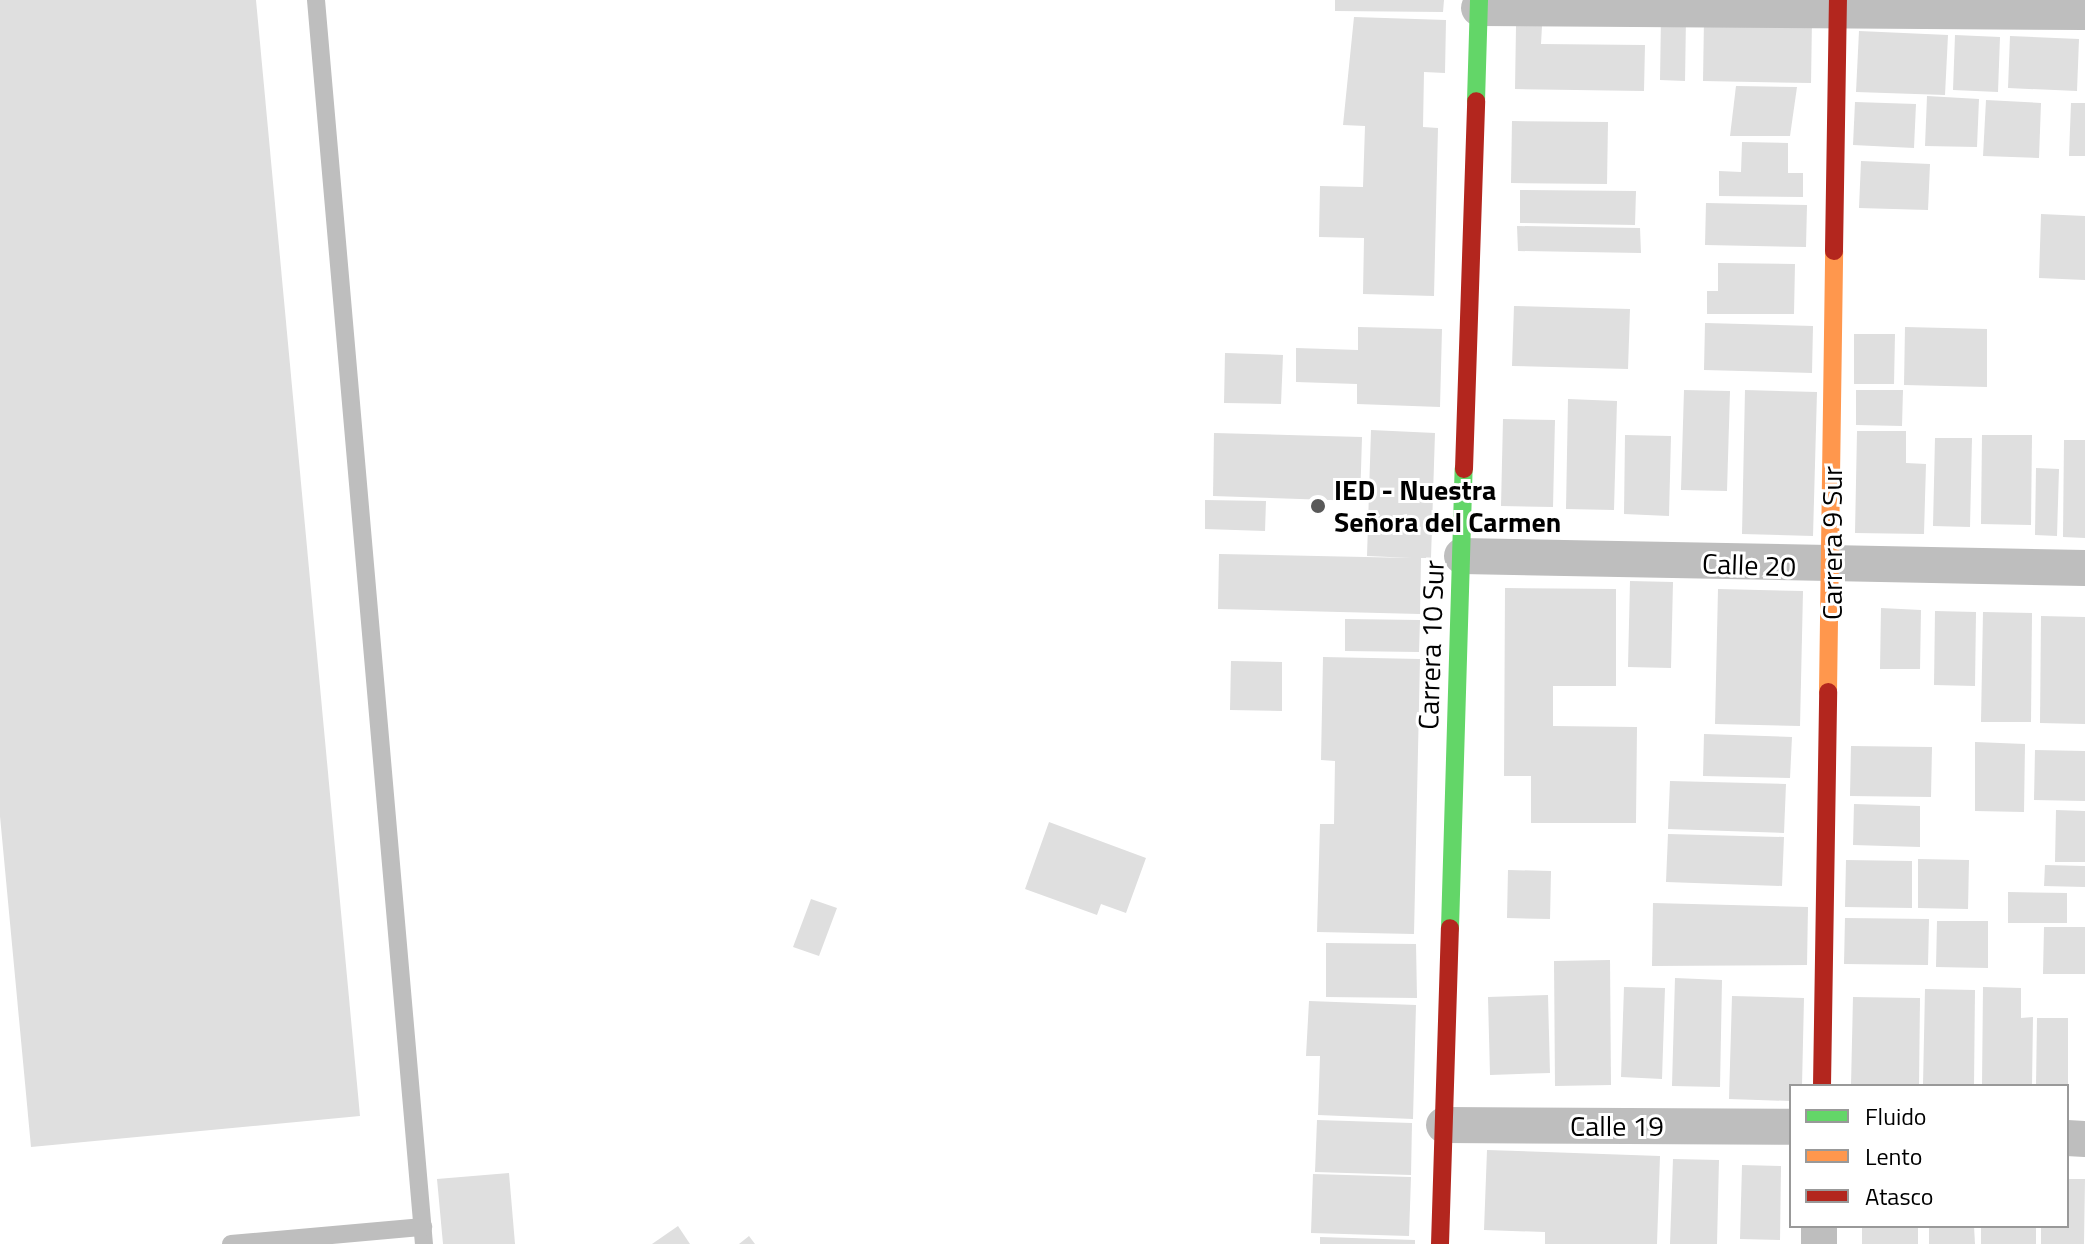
<!DOCTYPE html>
<meta charset="utf-8">
<style>
body{margin:0}
#map{position:relative;width:2085px;height:1244px;overflow:hidden;background:#fff;font-family:"Titillium Web",sans-serif}
div>[style]{position:absolute}
.building>*{inset:0;background:#dfdfdf}
.lane>*{height:18px;margin:-9px;padding:0 9px;transform-origin:9px;border-radius:9px;background:#bebebe}
.street>*{height:36px;margin:-18px;padding:0 18px;transform-origin:18px;border-radius:18px;background:#bebebe}
.fast>*{height:18px;margin:-9px;padding:0 9px;transform-origin:9px;border-radius:9px;background:#63d668}
.slow>*{height:18px;margin:-9px;padding:0 9px;transform-origin:9px;border-radius:9px;background:#ff974d}
.jam>*{height:18px;margin:-9px;padding:0 9px;transform-origin:9px;border-radius:9px;background:#b3261e}
.dots>*{width:22px;height:22px;translate:-50% -50%;box-sizing:border-box;border:4px solid #fff;border-radius:50%}
span{translate:-50% -50%;white-space:nowrap;text-align:center;line-height:1.15;-webkit-text-stroke:6px #fff;paint-order:stroke}
.poi-label{font-size:28px;color:#000;font-weight:700}
.left{translate:0 -50%;text-align:left}
.street-label{font-size:28px;color:#000}
.legend{position:absolute;left:1789px;top:1084px;width:280px;height:144px;box-sizing:border-box;background:#fff;border:2px solid #999;margin:0;padding:10px 14px;list-style:none;font-size:24px;color:#000}
.legend li{display:flex;align-items:center;gap:16px;height:40px}
.legend b{width:40px;border:2px solid #999}
</style>
<div id="map">
<div class="building">
<div style="clip-path:polygon(0 0,256px 0,360px 1116px,31px 1147px,0 816px)"></div>
<div style="clip-path:polygon(1335px 0,1444px 0,1443px 12px,1335px 11px)"></div>
<div style="clip-path:polygon(1354px 17px,1446px 20px,1445px 73px,1424px 72px,1423px 127px,1438px 128px,1434px 296px,1363px 294px,1364px 238px,1319px 237px,1320px 186px,1363px 187px,1365px 126px,1343px 125px)"></div>
<div style="clip-path:polygon(1661px 17px,1686px 18px,1685px 81px,1660px 80px)"></div>
<div style="clip-path:polygon(1704px 19px,1812px 20px,1811px 83px,1703px 81px)"></div>
<div style="clip-path:polygon(1516px 26px,1542px 26px,1541px 44px,1645px 45px,1644px 91px,1515px 89px)"></div>
<div style="clip-path:polygon(1859px 31px,1948px 35px,1945px 95px,1856px 92px)"></div>
<div style="clip-path:polygon(1955px 35px,2000px 37px,1998px 92px,1953px 90px)"></div>
<div style="clip-path:polygon(2010px 36px,2079px 39px,2077px 91px,2008px 88px)"></div>
<div style="clip-path:polygon(1736px 86px,1797px 87px,1790px 136px,1730px 136px)"></div>
<div style="clip-path:polygon(1927px 96px,1979px 99px,1977px 147px,1925px 146px)"></div>
<div style="clip-path:polygon(1986px 100px,2041px 103px,2039px 158px,1983px 156px)"></div>
<div style="clip-path:polygon(1855px 102px,1916px 104px,1914px 148px,1853px 145px)"></div>
<div style="clip-path:polygon(2071px 103px,2085px 103px,2085px 156px,2069px 156px)"></div>
<div style="clip-path:polygon(1512px 121px,1608px 122px,1607px 184px,1511px 183px)"></div>
<div style="clip-path:polygon(1742px 142px,1788px 143px,1788px 173px,1803px 173px,1803px 197px,1719px 196px,1719px 171px,1741px 172px)"></div>
<div style="clip-path:polygon(1861px 161px,1930px 164px,1928px 210px,1859px 208px)"></div>
<div style="clip-path:polygon(1520px 190px,1636px 191px,1635px 225px,1520px 223px)"></div>
<div style="clip-path:polygon(1706px 203px,1807px 205px,1806px 247px,1705px 245px)"></div>
<div style="clip-path:polygon(2041px 214px,2085px 216px,2085px 280px,2039px 278px)"></div>
<div style="clip-path:polygon(1517px 226px,1640px 228px,1641px 253px,1518px 251px)"></div>
<div style="clip-path:polygon(1718px 263px,1795px 264px,1794px 314px,1707px 314px,1707px 291px,1718px 291px)"></div>
<div style="clip-path:polygon(1514px 306px,1630px 309px,1628px 369px,1512px 366px)"></div>
<div style="clip-path:polygon(1705px 323px,1813px 326px,1812px 373px,1704px 370px)"></div>
<div style="clip-path:polygon(1358px 327px,1442px 329px,1440px 407px,1357px 404px,1357px 384px,1296px 382px,1296px 348px,1358px 350px)"></div>
<div style="clip-path:polygon(1905px 327px,1987px 329px,1987px 387px,1904px 385px)"></div>
<div style="clip-path:polygon(1854px 334px,1895px 334px,1894px 384px,1854px 384px)"></div>
<div style="clip-path:polygon(1225px 353px,1283px 355px,1281px 404px,1224px 403px)"></div>
<div style="clip-path:polygon(1684px 390px,1730px 391px,1727px 491px,1681px 490px)"></div>
<div style="clip-path:polygon(1745px 390px,1817px 392px,1813px 536px,1742px 534px)"></div>
<div style="clip-path:polygon(1856px 390px,1903px 390px,1902px 426px,1856px 425px)"></div>
<div style="clip-path:polygon(1568px 399px,1617px 401px,1614px 510px,1566px 509px)"></div>
<div style="clip-path:polygon(1503px 419px,1555px 420px,1553px 507px,1501px 506px)"></div>
<div style="clip-path:polygon(1371px 430px,1435px 433px,1431px 558px,1421px 558px,1420px 614px,1218px 609px,1219px 554px,1412px 558px,1367px 556px)"></div>
<div style="clip-path:polygon(1857px 431px,1906px 431px,1906px 463px,1926px 464px,1924px 534px,1855px 533px)"></div>
<div style="clip-path:polygon(1214px 433px,1362px 437px,1360px 501px,1213px 496px)"></div>
<div style="clip-path:polygon(1625px 435px,1671px 436px,1669px 516px,1624px 514px)"></div>
<div style="clip-path:polygon(1982px 435px,2032px 435px,2031px 525px,1981px 524px)"></div>
<div style="clip-path:polygon(1935px 438px,1972px 438px,1970px 527px,1933px 526px)"></div>
<div style="clip-path:polygon(2064px 440px,2085px 440px,2085px 538px,2063px 537px)"></div>
<div style="clip-path:polygon(2036px 468px,2059px 469px,2057px 536px,2035px 535px)"></div>
<div style="clip-path:polygon(1205px 500px,1266px 501px,1265px 531px,1205px 529px)"></div>
<div style="clip-path:polygon(1630px 581px,1673px 582px,1671px 668px,1628px 667px)"></div>
<div style="clip-path:polygon(1505px 588px,1616px 589px,1616px 686px,1553px 686px,1553px 726px,1637px 727px,1636px 823px,1531px 823px,1531px 776px,1504px 776px)"></div>
<div style="clip-path:polygon(1718px 589px,1803px 591px,1800px 726px,1715px 724px)"></div>
<div style="clip-path:polygon(1881px 608px,1921px 610px,1920px 669px,1880px 669px)"></div>
<div style="clip-path:polygon(1935px 611px,1976px 612px,1975px 686px,1934px 685px)"></div>
<div style="clip-path:polygon(1983px 612px,2032px 613px,2031px 722px,1981px 722px)"></div>
<div style="clip-path:polygon(2041px 616px,2085px 617px,2085px 724px,2040px 723px)"></div>
<div style="clip-path:polygon(1345px 619px,1420px 620px,1419px 652px,1345px 651px)"></div>
<div style="clip-path:polygon(1323px 657px,1420px 659px,1414px 934px,1317px 932px,1320px 824px,1334px 824px,1335px 761px,1321px 760px)"></div>
<div style="clip-path:polygon(1231px 661px,1282px 662px,1282px 711px,1230px 710px)"></div>
<div style="clip-path:polygon(1704px 734px,1792px 737px,1790px 778px,1703px 776px)"></div>
<div style="clip-path:polygon(1975px 742px,2025px 744px,2024px 812px,1975px 811px)"></div>
<div style="clip-path:polygon(1851px 746px,1932px 747px,1931px 797px,1850px 796px)"></div>
<div style="clip-path:polygon(2035px 750px,2085px 751px,2085px 801px,2034px 800px)"></div>
<div style="clip-path:polygon(1670px 781px,1786px 784px,1784px 833px,1668px 829px)"></div>
<div style="clip-path:polygon(1854px 804px,1920px 806px,1920px 847px,1853px 845px)"></div>
<div style="clip-path:polygon(2056px 810px,2085px 811px,2085px 862px,2055px 862px)"></div>
<div style="clip-path:polygon(1049px 822px,1146px 858px,1126px 913px,1101px 904px,1097px 915px,1025px 889px)"></div>
<div style="clip-path:polygon(1668px 834px,1784px 837px,1782px 886px,1666px 882px)"></div>
<div style="clip-path:polygon(1918px 859px,1969px 860px,1968px 909px,1918px 908px)"></div>
<div style="clip-path:polygon(1846px 860px,1912px 861px,1912px 908px,1845px 907px)"></div>
<div style="clip-path:polygon(2045px 865px,2085px 866px,2085px 887px,2044px 886px)"></div>
<div style="clip-path:polygon(1508px 870px,1551px 871px,1550px 919px,1507px 918px)"></div>
<div style="clip-path:polygon(2008px 892px,2067px 893px,2067px 923px,2008px 923px)"></div>
<div style="clip-path:polygon(811px 899px,837px 908px,819px 956px,793px 947px)"></div>
<div style="clip-path:polygon(1653px 903px,1808px 907px,1807px 965px,1652px 966px)"></div>
<div style="clip-path:polygon(1845px 918px,1929px 919px,1928px 965px,1844px 964px)"></div>
<div style="clip-path:polygon(1937px 921px,1988px 921px,1988px 968px,1936px 967px)"></div>
<div style="clip-path:polygon(2044px 927px,2085px 927px,2085px 974px,2043px 974px)"></div>
<div style="clip-path:polygon(1326px 943px,1416px 944px,1417px 998px,1326px 997px)"></div>
<div style="clip-path:polygon(1610px 960px,1611px 1085px,1555px 1086px,1554px 961px)"></div>
<div style="clip-path:polygon(1675px 978px,1722px 980px,1720px 1087px,1672px 1086px)"></div>
<div style="clip-path:polygon(1624px 987px,1665px 988px,1662px 1079px,1621px 1077px)"></div>
<div style="clip-path:polygon(1983px 987px,2021px 988px,2021px 1018px,2033px 1017px,2032px 1086px,1982px 1086px)"></div>
<div style="clip-path:polygon(1925px 989px,1975px 990px,1974px 1086px,1923px 1086px)"></div>
<div style="clip-path:polygon(1548px 995px,1550px 1073px,1490px 1075px,1488px 997px)"></div>
<div style="clip-path:polygon(1732px 996px,1804px 998px,1802px 1086px,1791px 1086px,1791px 1101px,1729px 1099px)"></div>
<div style="clip-path:polygon(1853px 997px,1920px 998px,1919px 1086px,1851px 1086px)"></div>
<div style="clip-path:polygon(1309px 1001px,1416px 1005px,1413px 1119px,1318px 1115px,1320px 1056px,1306px 1056px)"></div>
<div style="clip-path:polygon(2037px 1018px,2068px 1018px,2068px 1086px,2036px 1086px)"></div>
<div style="clip-path:polygon(1317px 1120px,1412px 1123px,1411px 1175px,1315px 1172px)"></div>
<div style="clip-path:polygon(1487px 1150px,1660px 1156px,1657px 1244px,1545px 1244px,1545px 1232px,1484px 1230px)"></div>
<div style="clip-path:polygon(1673px 1159px,1719px 1160px,1717px 1244px,1670px 1244px)"></div>
<div style="clip-path:polygon(1742px 1165px,1781px 1166px,1780px 1240px,1740px 1239px)"></div>
<div style="clip-path:polygon(509px 1173px,515px 1244px,443px 1244px,437px 1179px)"></div>
<div style="clip-path:polygon(1313px 1174px,1411px 1177px,1409px 1236px,1311px 1233px)"></div>
<div style="clip-path:polygon(2067px 1179px,2085px 1179px,2084px 1244px,2041px 1244px,2041px 1226px,2067px 1226px)"></div>
<div style="clip-path:polygon(678px 1226px,690px 1244px,652px 1244px)"></div>
<div style="clip-path:polygon(1862px 1226px,1918px 1226px,1918px 1244px,1862px 1244px)"></div>
<div style="clip-path:polygon(1929px 1226px,1974px 1226px,1975px 1244px,1929px 1244px)"></div>
<div style="clip-path:polygon(1981px 1226px,2036px 1226px,2036px 1244px,1981px 1244px)"></div>
<div style="clip-path:polygon(749px 1236px,755px 1244px,739px 1244px)"></div>
<div style="clip-path:polygon(1320px 1237px,1415px 1240px,1415px 1244px,1320px 1244px)"></div>
</div>
<div class="lane">
<div style="left:316px;top:0;width:1249px;rotate:85.04deg"></div>
<div style="left:231px;top:1244px;width:193px;rotate:-5.1deg"></div>
</div>
<div class="street">
<div style="left:1479px;top:8px;width:606px;rotate:0.38deg"></div>
<div style="left:1462px;top:556px;width:623px;rotate:1.1deg"></div>
<div style="left:1444px;top:1125px;width:347px;rotate:0.3deg"></div>
<div style="left:2067px;top:1138px;width:18px;rotate:3deg"></div>
<div style="left:1819px;top:1244px;width:18px;rotate:-90deg"></div>
</div>
<div class="fast">
<div style="left:1476px;top:101px;width:101px;rotate:-88.3deg"></div>
<div style="left:1450px;top:928px;width:459px;rotate:-88.3deg"></div>
</div>
<div class="slow">
<div style="left:1828px;top:692px;width:441px;rotate:-89.2deg"></div>
</div>
<div class="jam">
<div style="left:1834px;top:251px;width:251px;rotate:-89.1deg"></div>
<div style="left:1464px;top:469px;width:368px;rotate:-88.1deg"></div>
<div style="left:1822px;top:1086px;width:394px;rotate:-89.1deg"></div>
<div style="left:1440px;top:1244px;width:316px;rotate:-88.2deg"></div>
</div>
<div class="dots">
<div style="left:1318px;top:506px;background:#595959"></div>
</div>
<div class="poi-label">
<span class="left" style="left:1334px;top:506px">IED - Nuestra<br>Señora del Carmen</span>
</div>
<div class="street-label">
<span style="left:1832px;top:543px;rotate:-90deg">Carrera 9 Sur</span>
<span style="left:1749px;top:565px;rotate:2deg">Calle 20</span>
<span style="left:1431px;top:645px;rotate:-88deg">Carrera 10 Sur</span>
<span style="left:1617px;top:1126px">Calle 19</span>
</div>
<ul class="legend">
<li><b style="height:10px;background:#63d668"></b>Fluido</li>
<li><b style="height:10px;background:#ff974d"></b>Lento</li>
<li><b style="height:10px;background:#b3261e"></b>Atasco</li>
</ul>
</div>
